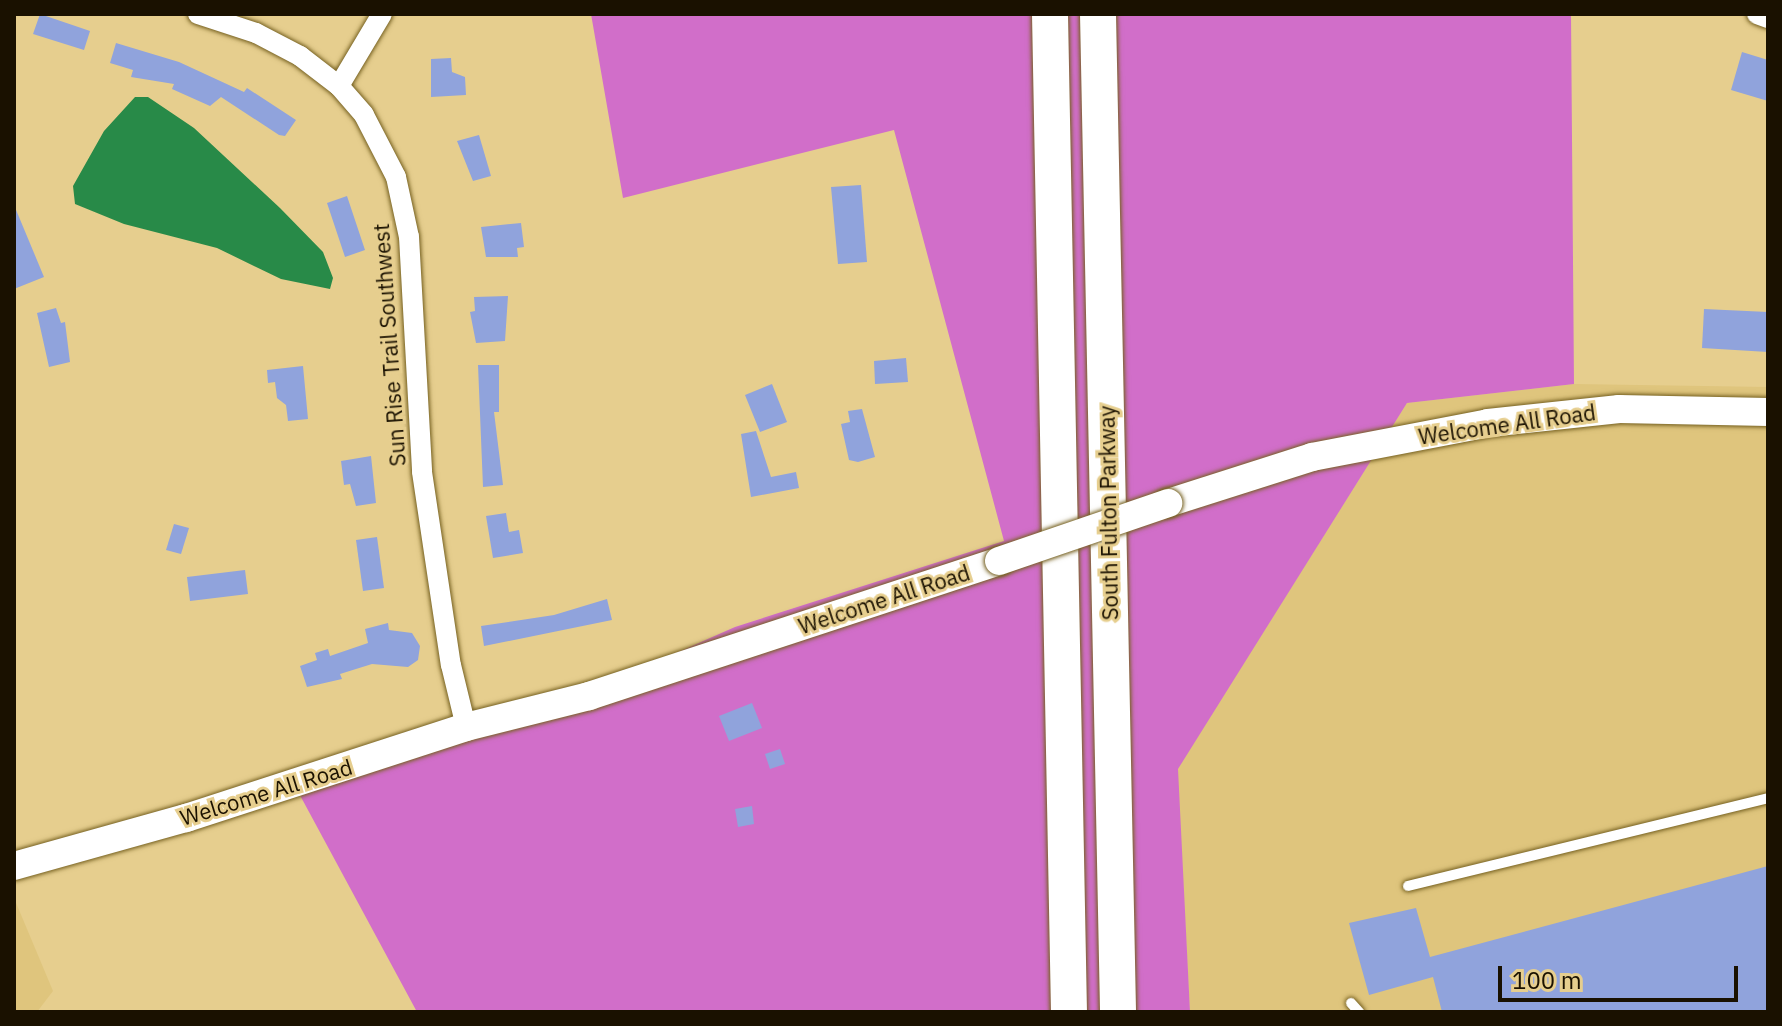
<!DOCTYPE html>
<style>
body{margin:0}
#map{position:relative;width:1782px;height:1026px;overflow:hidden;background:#e6ce8e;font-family:"IBM Plex Sans",sans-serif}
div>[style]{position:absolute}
.built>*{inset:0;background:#dfc57d}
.forest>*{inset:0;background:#d16ec9}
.water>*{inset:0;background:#288a48}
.building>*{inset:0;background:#90a3dc}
.roads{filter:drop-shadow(0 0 2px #766121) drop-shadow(0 0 2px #766121)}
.lane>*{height:10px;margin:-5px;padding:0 5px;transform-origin:5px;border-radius:5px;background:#fff}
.street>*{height:20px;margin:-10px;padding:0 10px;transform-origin:10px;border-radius:10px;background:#fff}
.secondary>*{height:28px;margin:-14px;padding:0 14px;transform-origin:14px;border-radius:14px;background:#fff}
.highway>*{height:36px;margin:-18px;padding:0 18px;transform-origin:18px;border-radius:18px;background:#fff}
.bridges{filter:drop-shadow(0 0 2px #766121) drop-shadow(0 0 2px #766121)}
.secondary-bridge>*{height:28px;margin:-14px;padding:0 14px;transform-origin:14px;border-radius:14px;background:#fff}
span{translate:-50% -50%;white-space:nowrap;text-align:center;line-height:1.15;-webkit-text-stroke:6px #e6ce8e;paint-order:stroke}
.street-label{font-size:22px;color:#1a1100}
.frame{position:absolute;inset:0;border:16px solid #1a1100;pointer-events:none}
.scale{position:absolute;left:1498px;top:966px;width:240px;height:36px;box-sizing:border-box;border:4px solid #1a1100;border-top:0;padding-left:10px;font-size:24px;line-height:28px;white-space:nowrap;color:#1a1100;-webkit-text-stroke:6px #e6ce8e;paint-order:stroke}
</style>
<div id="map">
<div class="built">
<div style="clip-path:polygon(1574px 384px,1768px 387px,1768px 1012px,1190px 1012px,1177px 769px,1407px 403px)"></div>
<div style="clip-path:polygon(14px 898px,53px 991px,37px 1012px,14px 1012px)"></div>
</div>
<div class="forest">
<div style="clip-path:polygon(591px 14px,1571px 14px,1574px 384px,1407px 403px,1178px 769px,1190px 1012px,417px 1012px,295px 786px,626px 675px,735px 627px,1004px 541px,894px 130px,623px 198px)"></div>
</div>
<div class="water">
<div style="clip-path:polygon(135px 97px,148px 97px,194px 128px,280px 208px,323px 252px,333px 278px,330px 289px,281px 279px,217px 248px,124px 224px,75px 204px,73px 186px,104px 131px)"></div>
</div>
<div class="building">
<div style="clip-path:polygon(40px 14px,90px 31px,84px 50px,33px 34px)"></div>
<div style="clip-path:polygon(116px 43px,179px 62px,244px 92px,247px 88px,296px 120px,285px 136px,279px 135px,221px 97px,210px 106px,172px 89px,174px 84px,131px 77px,133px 70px,110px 63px)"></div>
<div style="clip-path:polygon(1742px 52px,1768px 60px,1768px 101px,1731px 90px)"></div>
<div style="clip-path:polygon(451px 58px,452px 72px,465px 77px,466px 95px,431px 97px,431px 59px)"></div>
<div style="clip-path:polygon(479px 135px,491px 176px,473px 181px,457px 141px)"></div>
<div style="clip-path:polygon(861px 185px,867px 262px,838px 264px,831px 187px)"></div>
<div style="clip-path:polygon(347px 196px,365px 250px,345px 257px,327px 203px)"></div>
<div style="clip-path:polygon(14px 205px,44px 277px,14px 289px)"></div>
<div style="clip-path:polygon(521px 223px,524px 247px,517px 248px,518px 257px,486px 257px,481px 227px)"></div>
<div style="clip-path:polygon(508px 296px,505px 341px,476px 343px,470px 312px,475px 311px,474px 297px)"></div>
<div style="clip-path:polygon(56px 308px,61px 323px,65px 322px,70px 362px,49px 367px,37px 313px)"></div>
<div style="clip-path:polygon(1704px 309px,1768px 312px,1768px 352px,1702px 348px)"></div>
<div style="clip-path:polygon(906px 358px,908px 382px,875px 384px,874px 361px)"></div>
<div style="clip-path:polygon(478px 365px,499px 365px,499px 412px,494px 412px,503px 485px,483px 487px)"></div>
<div style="clip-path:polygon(303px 366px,308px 419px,288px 421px,286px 405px,277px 398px,275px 382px,268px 383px,267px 370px)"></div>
<div style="clip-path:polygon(772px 384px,787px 422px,760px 432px,745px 395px)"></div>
<div style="clip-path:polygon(862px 409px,875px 457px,858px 462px,849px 460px,841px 424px,850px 422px,848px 411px)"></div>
<div style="clip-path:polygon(756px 431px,771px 477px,796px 472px,799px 488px,751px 497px,741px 434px)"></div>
<div style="clip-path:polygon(371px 456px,376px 503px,356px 506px,350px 484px,344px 485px,341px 461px)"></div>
<div style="clip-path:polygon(506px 513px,509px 532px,519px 530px,523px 553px,493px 558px,486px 516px)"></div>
<div style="clip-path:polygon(174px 524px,189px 528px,181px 554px,166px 550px)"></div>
<div style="clip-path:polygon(377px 537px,384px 588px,363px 591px,356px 540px)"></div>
<div style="clip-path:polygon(245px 570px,248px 594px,190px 601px,187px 577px)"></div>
<div style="clip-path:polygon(607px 599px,612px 620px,484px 646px,481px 626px,554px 615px)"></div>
<div style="clip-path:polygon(388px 623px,389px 630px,412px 633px,420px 646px,418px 660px,408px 667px,372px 664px,340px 674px,342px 679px,307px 687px,300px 666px,317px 660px,315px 653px,328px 649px,330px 656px,368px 643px,365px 629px)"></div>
<div style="clip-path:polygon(752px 703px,762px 728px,729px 741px,719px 716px)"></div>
<div style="clip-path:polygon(780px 749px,785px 764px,770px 769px,765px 754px)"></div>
<div style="clip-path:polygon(752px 806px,754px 824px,738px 827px,735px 809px)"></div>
<div style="clip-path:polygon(1768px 866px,1768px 1012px,1442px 1012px,1433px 977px,1369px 995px,1349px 923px,1416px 908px,1430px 957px)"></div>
</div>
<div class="roads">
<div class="lane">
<div style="left:1408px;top:886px;width:371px;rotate:-13.7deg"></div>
<div style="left:1351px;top:1003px;width:12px;rotate:48deg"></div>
</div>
<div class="street">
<div style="left:198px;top:14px;width:61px;rotate:18.1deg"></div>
<div style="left:256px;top:33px;width:50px;rotate:27.6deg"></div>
<div style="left:300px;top:56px;width:49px;rotate:37.6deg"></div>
<div style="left:339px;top:86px;width:38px;rotate:49deg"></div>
<div style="left:364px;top:115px;width:70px;rotate:62.7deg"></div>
<div style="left:396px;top:177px;width:61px;rotate:77.8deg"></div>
<div style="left:409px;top:237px;width:235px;rotate:86.8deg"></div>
<div style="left:422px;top:472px;width:195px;rotate:81.5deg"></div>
<div style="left:451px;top:665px;width:64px;rotate:76.4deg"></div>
<div style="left:1757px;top:14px;width:12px;rotate:20deg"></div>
<div style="left:339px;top:86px;width:84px;rotate:-59.2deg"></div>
</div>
<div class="secondary">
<div style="left:1168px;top:503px;width:151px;rotate:-17.7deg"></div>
<div style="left:1312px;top:457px;width:179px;rotate:-10.9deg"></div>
<div style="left:1488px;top:423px;width:132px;rotate:-6.1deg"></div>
<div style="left:1619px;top:409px;width:149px;rotate:1.2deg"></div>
<div style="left:14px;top:866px;width:179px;rotate:-15.6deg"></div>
<div style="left:186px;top:818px;width:294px;rotate:-18deg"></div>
<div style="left:466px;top:727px;width:127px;rotate:-14.1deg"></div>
<div style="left:589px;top:696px;width:432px;rotate:-18.2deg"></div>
</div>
<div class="highway">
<div style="left:1050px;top:14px;width:998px;rotate:88.91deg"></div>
<div style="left:1098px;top:14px;width:998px;rotate:88.85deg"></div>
</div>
</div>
<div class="bridges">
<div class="secondary-bridge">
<div style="left:999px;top:561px;width:179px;rotate:-18.9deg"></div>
</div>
</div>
<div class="street-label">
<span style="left:389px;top:345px;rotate:-94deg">Sun Rise Trail Southwest</span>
<span style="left:1507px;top:424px;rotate:-8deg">Welcome All Road</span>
<span style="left:1108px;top:513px;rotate:-91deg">South Fulton Parkway</span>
<span style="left:884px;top:599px;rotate:-18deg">Welcome All Road</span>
<span style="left:266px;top:792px;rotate:-17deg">Welcome All Road</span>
</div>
<div class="frame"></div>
<div class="scale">100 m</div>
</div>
